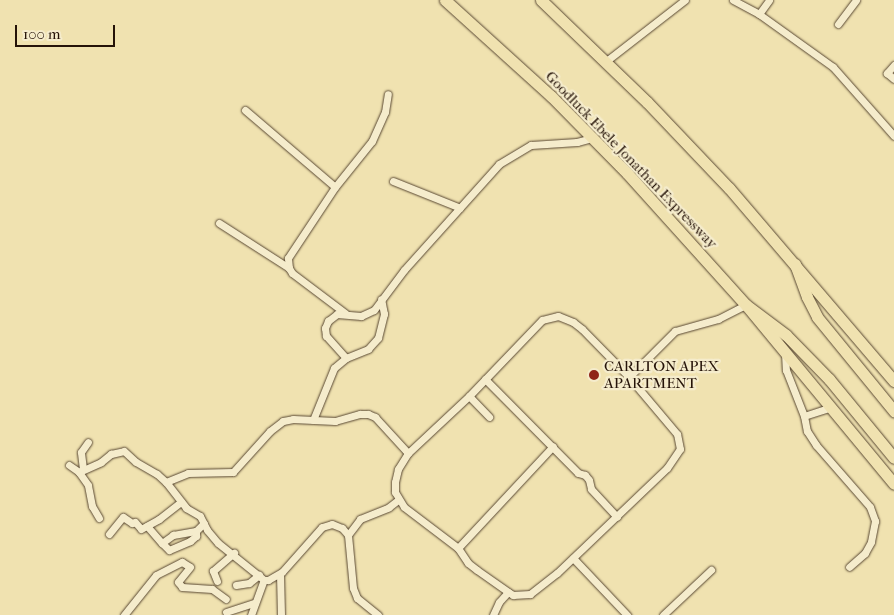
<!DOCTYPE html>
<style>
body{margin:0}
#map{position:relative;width:894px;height:615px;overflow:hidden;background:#f0e2b0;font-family:"IM FELL French Canon",serif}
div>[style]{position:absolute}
.roads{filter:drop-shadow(0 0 1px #584732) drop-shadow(0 0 1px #584732)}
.minor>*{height:7px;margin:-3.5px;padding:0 3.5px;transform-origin:3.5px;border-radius:3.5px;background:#f5eccc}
.primary>*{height:11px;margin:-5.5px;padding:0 5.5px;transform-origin:5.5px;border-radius:5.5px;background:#f0e2b0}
.trunk>*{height:11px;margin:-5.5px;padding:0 5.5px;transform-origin:5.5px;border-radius:5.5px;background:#f0e2b0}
.dots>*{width:14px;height:14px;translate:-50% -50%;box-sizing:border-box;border:2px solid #f5eccc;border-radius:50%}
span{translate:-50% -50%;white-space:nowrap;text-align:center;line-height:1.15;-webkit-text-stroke:4.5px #f5eccc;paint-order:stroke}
.street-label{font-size:15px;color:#251308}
.poi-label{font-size:15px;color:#251308}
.left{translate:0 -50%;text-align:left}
.scale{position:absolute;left:15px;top:25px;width:100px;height:22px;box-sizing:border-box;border:2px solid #251308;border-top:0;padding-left:6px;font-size:15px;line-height:18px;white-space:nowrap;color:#251308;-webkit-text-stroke:4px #f5eccc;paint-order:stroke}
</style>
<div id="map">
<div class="roads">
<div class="minor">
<div style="left:733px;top:0;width:30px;rotate:28deg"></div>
<div style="left:759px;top:14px;width:91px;rotate:35.6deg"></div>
<div style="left:833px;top:67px;width:92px;rotate:48.5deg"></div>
<div style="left:759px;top:14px;width:17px;rotate:-54deg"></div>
<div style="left:838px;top:24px;width:30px;rotate:-53deg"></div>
<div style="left:605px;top:62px;width:101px;rotate:-37.8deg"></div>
<div style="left:894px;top:65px;width:11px;rotate:131deg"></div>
<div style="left:887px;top:73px;width:9px;rotate:41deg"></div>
<div style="left:245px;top:110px;width:118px;rotate:40.5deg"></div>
<div style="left:393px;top:181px;width:72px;rotate:21.9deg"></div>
<div style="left:219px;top:223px;width:83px;rotate:32.7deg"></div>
<div style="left:345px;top:313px;width:66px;rotate:-143deg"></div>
<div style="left:292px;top:273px;width:6px;rotate:-121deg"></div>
<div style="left:289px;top:268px;width:10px;rotate:-96deg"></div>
<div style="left:288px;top:258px;width:85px;rotate:-56.5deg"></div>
<div style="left:335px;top:187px;width:59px;rotate:-51.2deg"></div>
<div style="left:372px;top:141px;width:32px;rotate:-66deg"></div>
<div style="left:385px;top:112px;width:18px;rotate:-81deg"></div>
<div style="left:785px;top:353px;width:17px;rotate:87deg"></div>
<div style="left:786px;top:370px;width:49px;rotate:68.6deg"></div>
<div style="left:804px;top:416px;width:15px;rotate:79deg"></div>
<div style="left:807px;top:431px;width:17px;rotate:57deg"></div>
<div style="left:816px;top:445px;width:82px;rotate:48.9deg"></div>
<div style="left:870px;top:507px;width:15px;rotate:70deg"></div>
<div style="left:875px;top:521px;width:21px;rotate:101deg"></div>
<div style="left:871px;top:542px;width:13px;rotate:119deg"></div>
<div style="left:865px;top:553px;width:21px;rotate:139deg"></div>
<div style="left:346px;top:358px;width:30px;rotate:-132deg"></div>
<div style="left:326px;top:336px;width:8px;rotate:-97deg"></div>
<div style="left:325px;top:328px;width:8px;rotate:-67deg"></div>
<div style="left:328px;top:321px;width:11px;rotate:-38deg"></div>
<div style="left:337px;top:314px;width:24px;rotate:5deg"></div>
<div style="left:361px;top:316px;width:14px;rotate:-25deg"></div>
<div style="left:374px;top:310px;width:50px;rotate:-53.1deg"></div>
<div style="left:404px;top:270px;width:142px;rotate:-48.1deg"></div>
<div style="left:499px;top:164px;width:37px;rotate:-31deg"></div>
<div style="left:531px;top:145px;width:46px;rotate:-3.7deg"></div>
<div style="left:577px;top:142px;width:16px;rotate:-15deg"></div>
<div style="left:629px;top:377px;width:65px;rotate:-45deg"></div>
<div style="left:675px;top:331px;width:45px;rotate:-15.6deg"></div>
<div style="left:718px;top:319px;width:31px;rotate:-27deg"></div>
<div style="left:485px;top:379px;width:132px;rotate:45.3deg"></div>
<div style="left:578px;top:473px;width:7px;rotate:16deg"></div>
<div style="left:585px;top:475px;width:6px;rotate:51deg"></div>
<div style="left:589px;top:480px;width:9px;rotate:77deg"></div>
<div style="left:591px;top:489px;width:38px;rotate:47deg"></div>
<div style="left:469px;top:396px;width:29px;rotate:46deg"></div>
<div style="left:804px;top:416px;width:28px;rotate:-18deg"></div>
<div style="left:313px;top:420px;width:56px;rotate:-68deg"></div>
<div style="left:334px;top:368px;width:16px;rotate:-40deg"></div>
<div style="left:346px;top:358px;width:24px;rotate:-22deg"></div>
<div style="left:368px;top:349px;width:15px;rotate:-48deg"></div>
<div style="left:378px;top:338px;width:25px;rotate:-76deg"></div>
<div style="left:384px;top:314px;width:15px;rotate:-101deg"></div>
<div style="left:69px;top:465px;width:12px;rotate:35deg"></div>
<div style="left:83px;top:469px;width:17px;rotate:-97deg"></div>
<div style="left:81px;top:452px;width:12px;rotate:-55deg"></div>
<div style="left:166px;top:482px;width:24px;rotate:-22deg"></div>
<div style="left:188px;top:473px;width:45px;rotate:-1.3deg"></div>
<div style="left:233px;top:472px;width:55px;rotate:-47.9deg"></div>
<div style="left:270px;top:431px;width:16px;rotate:-38deg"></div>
<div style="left:283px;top:421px;width:10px;rotate:-11deg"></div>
<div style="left:293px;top:419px;width:42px;rotate:2.7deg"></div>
<div style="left:335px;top:421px;width:26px;rotate:-16deg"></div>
<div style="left:360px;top:414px;width:8px"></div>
<div style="left:368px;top:414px;width:8px;rotate:23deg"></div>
<div style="left:375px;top:417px;width:49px;rotate:47.5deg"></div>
<div style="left:99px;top:518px;width:14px;rotate:-120deg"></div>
<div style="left:92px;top:506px;width:21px;rotate:-101deg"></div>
<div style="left:88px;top:485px;width:16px;rotate:-125deg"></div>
<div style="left:79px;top:472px;width:24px;rotate:-24deg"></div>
<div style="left:101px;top:462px;width:13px;rotate:-39deg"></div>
<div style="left:111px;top:454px;width:13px;rotate:-13deg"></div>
<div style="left:124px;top:451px;width:16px;rotate:43deg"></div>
<div style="left:136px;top:462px;width:24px;rotate:30deg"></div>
<div style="left:157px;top:474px;width:12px;rotate:42deg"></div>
<div style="left:166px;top:482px;width:33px;rotate:52deg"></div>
<div style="left:186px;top:508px;width:16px;rotate:30deg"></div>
<div style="left:200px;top:516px;width:16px;rotate:63deg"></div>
<div style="left:207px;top:530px;width:17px;rotate:50deg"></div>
<div style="left:218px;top:543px;width:59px;rotate:38.8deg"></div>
<div style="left:264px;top:580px;width:4px"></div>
<div style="left:268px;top:580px;width:16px;rotate:-30deg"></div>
<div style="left:282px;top:572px;width:60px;rotate:-48.4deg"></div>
<div style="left:322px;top:527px;width:10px;rotate:-17deg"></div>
<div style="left:332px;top:524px;width:11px;rotate:22deg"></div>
<div style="left:342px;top:528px;width:9px;rotate:49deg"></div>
<div style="left:348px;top:535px;width:53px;rotate:84.6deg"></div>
<div style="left:353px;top:588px;width:11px;rotate:68deg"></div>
<div style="left:357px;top:598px;width:27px;rotate:39deg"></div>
<div style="left:147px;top:526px;width:23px;rotate:49deg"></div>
<div style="left:162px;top:543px;width:14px;rotate:-36deg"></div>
<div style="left:173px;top:535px;width:23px;rotate:-10deg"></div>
<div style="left:196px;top:531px;width:11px;rotate:-45deg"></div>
<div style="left:109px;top:534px;width:22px;rotate:-51deg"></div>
<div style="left:123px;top:517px;width:11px;rotate:34deg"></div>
<div style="left:132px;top:523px;width:3px;rotate:-18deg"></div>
<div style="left:135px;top:522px;width:9px;rotate:49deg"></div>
<div style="left:141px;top:529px;width:21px;rotate:-29deg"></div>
<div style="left:159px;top:519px;width:28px;rotate:-38deg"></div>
<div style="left:348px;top:535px;width:20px;rotate:-53deg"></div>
<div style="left:360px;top:519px;width:31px;rotate:-22deg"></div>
<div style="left:389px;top:507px;width:11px;rotate:-38deg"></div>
<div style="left:162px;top:543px;width:10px;rotate:45deg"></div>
<div style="left:169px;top:550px;width:23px;rotate:-23deg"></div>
<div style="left:190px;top:541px;width:8px;rotate:-40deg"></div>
<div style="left:196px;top:536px;width:5px;rotate:-90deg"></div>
<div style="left:458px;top:548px;width:139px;rotate:-47deg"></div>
<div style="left:573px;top:558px;width:79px;rotate:46.5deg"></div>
<div style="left:280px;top:574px;width:41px;rotate:88.6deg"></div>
<div style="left:217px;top:581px;width:11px;rotate:-112deg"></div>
<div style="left:213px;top:571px;width:28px;rotate:-41deg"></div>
<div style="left:236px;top:585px;width:13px;rotate:-9deg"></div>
<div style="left:249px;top:583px;width:13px;rotate:-39deg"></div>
<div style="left:226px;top:612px;width:29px;rotate:-18deg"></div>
<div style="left:124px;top:615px;width:51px;rotate:-51.3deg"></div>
<div style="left:156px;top:575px;width:29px;rotate:-27deg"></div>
<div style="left:182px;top:562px;width:9px;rotate:32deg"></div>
<div style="left:190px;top:567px;width:19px;rotate:129deg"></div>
<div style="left:178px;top:582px;width:6px;rotate:51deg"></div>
<div style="left:182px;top:587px;width:30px;rotate:4deg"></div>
<div style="left:212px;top:589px;width:17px;rotate:36deg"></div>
<div style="left:251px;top:615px;width:37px;rotate:-70deg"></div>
<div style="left:493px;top:615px;width:14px;rotate:-65deg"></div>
<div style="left:499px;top:602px;width:13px;rotate:-48deg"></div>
<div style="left:508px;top:592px;width:6px;rotate:31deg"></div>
<div style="left:513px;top:595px;width:17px;rotate:-3deg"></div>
<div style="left:530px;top:594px;width:34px;rotate:-38deg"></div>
<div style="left:557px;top:573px;width:152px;rotate:-43.7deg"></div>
<div style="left:667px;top:468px;width:23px;rotate:-56deg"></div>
<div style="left:680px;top:449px;width:15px;rotate:-101deg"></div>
<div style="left:677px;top:434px;width:75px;rotate:-130.1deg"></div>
<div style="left:629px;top:377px;width:67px;rotate:-134.4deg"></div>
<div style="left:582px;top:329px;width:11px;rotate:-142deg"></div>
<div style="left:573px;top:322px;width:16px;rotate:-158deg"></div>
<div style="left:558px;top:316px;width:16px;rotate:166deg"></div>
<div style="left:542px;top:320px;width:105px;rotate:133.8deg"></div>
<div style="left:469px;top:396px;width:83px;rotate:136.9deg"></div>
<div style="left:408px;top:453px;width:19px;rotate:122deg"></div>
<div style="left:398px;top:469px;width:13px;rotate:103deg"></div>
<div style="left:395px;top:482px;width:10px;rotate:90deg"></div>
<div style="left:395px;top:492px;width:17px;rotate:59deg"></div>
<div style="left:404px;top:507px;width:68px;rotate:37.2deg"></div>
<div style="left:458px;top:548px;width:18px;rotate:56deg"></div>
<div style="left:468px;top:563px;width:11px;rotate:38deg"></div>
<div style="left:477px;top:570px;width:38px;rotate:35deg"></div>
<div style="left:663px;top:615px;width:66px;rotate:-43.2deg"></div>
</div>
<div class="primary">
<div style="left:445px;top:0;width:143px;rotate:42.2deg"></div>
<div style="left:551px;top:96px;width:108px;rotate:45.4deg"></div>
<div style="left:627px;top:173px;width:178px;rotate:48deg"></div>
<div style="left:746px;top:305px;width:232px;rotate:50.4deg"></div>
<div style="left:541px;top:0;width:147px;rotate:43.9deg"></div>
<div style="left:647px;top:102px;width:119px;rotate:46.4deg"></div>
<div style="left:729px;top:188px;width:254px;rotate:49.5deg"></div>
</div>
<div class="trunk">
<div style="left:795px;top:264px;width:35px;rotate:70deg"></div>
<div style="left:807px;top:297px;width:22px;rotate:63deg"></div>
<div style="left:817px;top:317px;width:122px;rotate:50.7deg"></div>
<div style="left:746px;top:305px;width:50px;rotate:36.9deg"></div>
<div style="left:786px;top:335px;width:62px;rotate:45.7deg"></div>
<div style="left:829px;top:379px;width:102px;rotate:50.6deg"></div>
</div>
</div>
<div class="dots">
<div style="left:594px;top:375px;background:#8f2418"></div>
</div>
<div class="street-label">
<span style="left:631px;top:160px;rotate:46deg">Goodluck Ebele Jonathan Expressway</span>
</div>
<div class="poi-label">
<span class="left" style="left:604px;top:375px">CARLTON APEX<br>APARTMENT</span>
</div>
<div class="scale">100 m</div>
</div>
